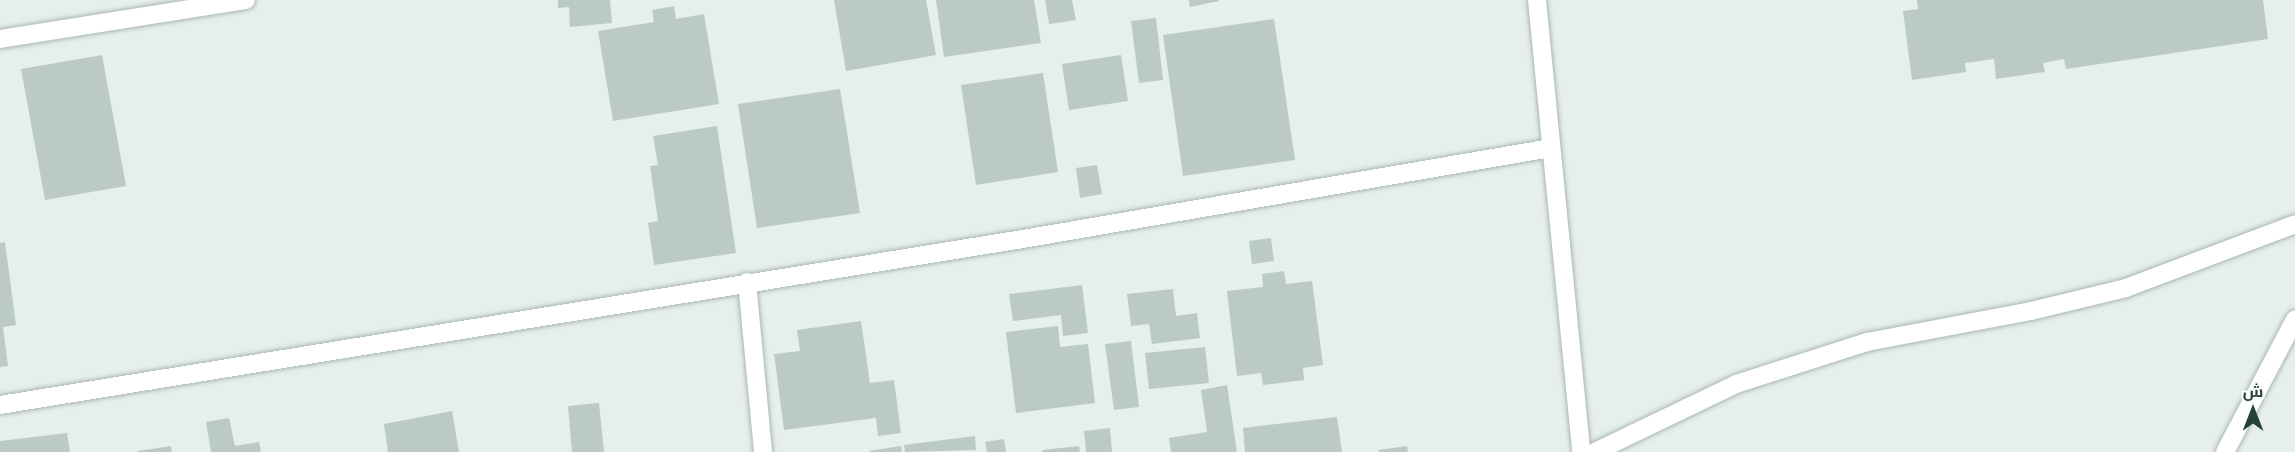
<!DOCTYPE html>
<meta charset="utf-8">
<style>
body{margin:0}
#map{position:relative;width:2295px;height:452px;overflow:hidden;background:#e6efeb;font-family:"DM Sans",Cairo,sans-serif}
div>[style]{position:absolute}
.building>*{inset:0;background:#bbcac4}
.roads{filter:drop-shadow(0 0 2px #a8b8b2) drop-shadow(0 0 2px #a8b8b2)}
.minor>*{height:18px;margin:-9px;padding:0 9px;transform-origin:9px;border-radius:9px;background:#fff}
span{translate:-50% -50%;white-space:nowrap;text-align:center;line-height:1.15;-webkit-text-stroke:5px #f7fbf9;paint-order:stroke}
.north{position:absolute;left:2223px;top:380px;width:60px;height:60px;-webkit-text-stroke:4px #f7fbf9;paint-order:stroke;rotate:0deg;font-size:16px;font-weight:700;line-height:24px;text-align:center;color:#24423a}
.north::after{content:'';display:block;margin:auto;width:21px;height:27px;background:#24423a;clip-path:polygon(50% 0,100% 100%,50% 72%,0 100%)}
</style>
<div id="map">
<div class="building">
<div style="clip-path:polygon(558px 0,610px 0,612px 23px,570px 27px,569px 7px,558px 8px)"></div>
<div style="clip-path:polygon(834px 0,926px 0,936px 55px,846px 71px)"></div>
<div style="clip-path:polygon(936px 0,1034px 0,1041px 43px,944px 57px)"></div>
<div style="clip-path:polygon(1045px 0,1072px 0,1076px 20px,1049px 24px)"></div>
<div style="clip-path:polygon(1189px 0,1219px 0,1219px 1px,1190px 7px)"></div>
<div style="clip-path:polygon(1917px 0,2263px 0,2268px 39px,2066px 69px,2064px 59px,2043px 63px,2045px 72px,1996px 79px,1994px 59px,1965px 63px,1966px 72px,1912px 80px,1903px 11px,1918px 9px)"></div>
<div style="clip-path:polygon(674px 6px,676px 19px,704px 14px,719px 104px,613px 121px,598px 31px,654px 22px,652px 10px)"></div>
<div style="clip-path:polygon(1156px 18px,1163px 80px,1139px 83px,1131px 21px)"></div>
<div style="clip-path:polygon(1274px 19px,1295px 160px,1183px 176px,1163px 35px)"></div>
<div style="clip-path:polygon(102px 55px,126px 186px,45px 200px,21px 69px)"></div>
<div style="clip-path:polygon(1121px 55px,1128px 101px,1069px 110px,1062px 64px)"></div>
<div style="clip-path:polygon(1043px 73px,1058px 172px,976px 185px,961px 85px)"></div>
<div style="clip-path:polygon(840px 89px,860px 213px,757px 228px,738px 104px)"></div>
<div style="clip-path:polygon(717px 126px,736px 253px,654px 265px,648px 223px,658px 221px,650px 166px,658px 165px,653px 136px)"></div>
<div style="clip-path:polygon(1097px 165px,1102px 194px,1080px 198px,1076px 168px)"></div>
<div style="clip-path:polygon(1271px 238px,1274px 261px,1252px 264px,1249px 241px)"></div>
<div style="clip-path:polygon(5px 242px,16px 325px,3px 327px,8px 366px,0 367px,0 243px)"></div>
<div style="clip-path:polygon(1284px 271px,1286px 284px,1312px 281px,1323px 365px,1303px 368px,1304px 380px,1263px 385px,1261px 373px,1237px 376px,1227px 291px,1263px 287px,1262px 274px)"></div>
<div style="clip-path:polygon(1082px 285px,1088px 333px,1063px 336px,1061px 315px,1013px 321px,1009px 294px)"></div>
<div style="clip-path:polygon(1173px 289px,1176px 316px,1197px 313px,1200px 338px,1152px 344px,1149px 324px,1131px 326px,1127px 294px)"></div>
<div style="clip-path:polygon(861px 321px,870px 383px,894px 380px,901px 433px,878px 436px,876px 418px,784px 430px,774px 354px,800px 351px,797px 330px)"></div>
<div style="clip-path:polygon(1058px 326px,1060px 347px,1088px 344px,1095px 403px,1016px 413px,1006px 332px)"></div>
<div style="clip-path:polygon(1131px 341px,1139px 407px,1114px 410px,1105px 344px)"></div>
<div style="clip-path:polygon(1205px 347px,1209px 383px,1149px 389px,1145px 353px)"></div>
<div style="clip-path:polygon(1227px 385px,1237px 452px,1171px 452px,1169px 438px,1207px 432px,1201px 390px)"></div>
<div style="clip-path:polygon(599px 403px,604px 452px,572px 452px,568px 406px)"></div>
<div style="clip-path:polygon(452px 411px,459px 452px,388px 452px,384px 424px)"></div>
<div style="clip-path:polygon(1337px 417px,1342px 452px,1245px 452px,1243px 428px)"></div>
<div style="clip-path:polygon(229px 418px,235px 446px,259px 442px,261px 452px,211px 452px,206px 422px)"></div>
<div style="clip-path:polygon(1110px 428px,1112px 452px,1086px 452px,1084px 431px)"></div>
<div style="clip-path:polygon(67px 433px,70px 452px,0 452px,0 441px)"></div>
<div style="clip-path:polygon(975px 436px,976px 450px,905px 452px,904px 445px)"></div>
<div style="clip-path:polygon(1004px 439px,1006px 452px,987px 452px,985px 442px)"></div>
<div style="clip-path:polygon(171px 446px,172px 452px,138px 452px,138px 451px)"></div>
<div style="clip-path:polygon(901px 446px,902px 452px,869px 452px,869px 451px)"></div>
<div style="clip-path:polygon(1079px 446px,1080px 452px,1042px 452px,1042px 450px)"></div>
<div style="clip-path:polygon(1407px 446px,1408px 452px,1379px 452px,1378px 450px)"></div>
</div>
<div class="roads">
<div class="minor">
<div style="left:1537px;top:0;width:454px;rotate:84.4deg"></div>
<div style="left:0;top:39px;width:249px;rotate:-9deg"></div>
<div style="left:747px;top:282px;width:171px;rotate:84.6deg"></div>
<div style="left:0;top:405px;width:1030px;rotate:-9.22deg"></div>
<div style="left:1017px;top:240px;width:542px;rotate:-9.78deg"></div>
<div style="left:1595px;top:452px;width:157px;rotate:-25.7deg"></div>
<div style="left:1736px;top:384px;width:138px;rotate:-17.8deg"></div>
<div style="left:1867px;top:342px;width:167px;rotate:-10.7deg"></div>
<div style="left:2031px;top:311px;width:98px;rotate:-13.6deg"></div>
<div style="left:2126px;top:288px;width:181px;rotate:-20.7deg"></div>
<div style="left:2225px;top:452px;width:150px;rotate:-62.2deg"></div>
</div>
</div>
<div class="north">ش</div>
</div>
